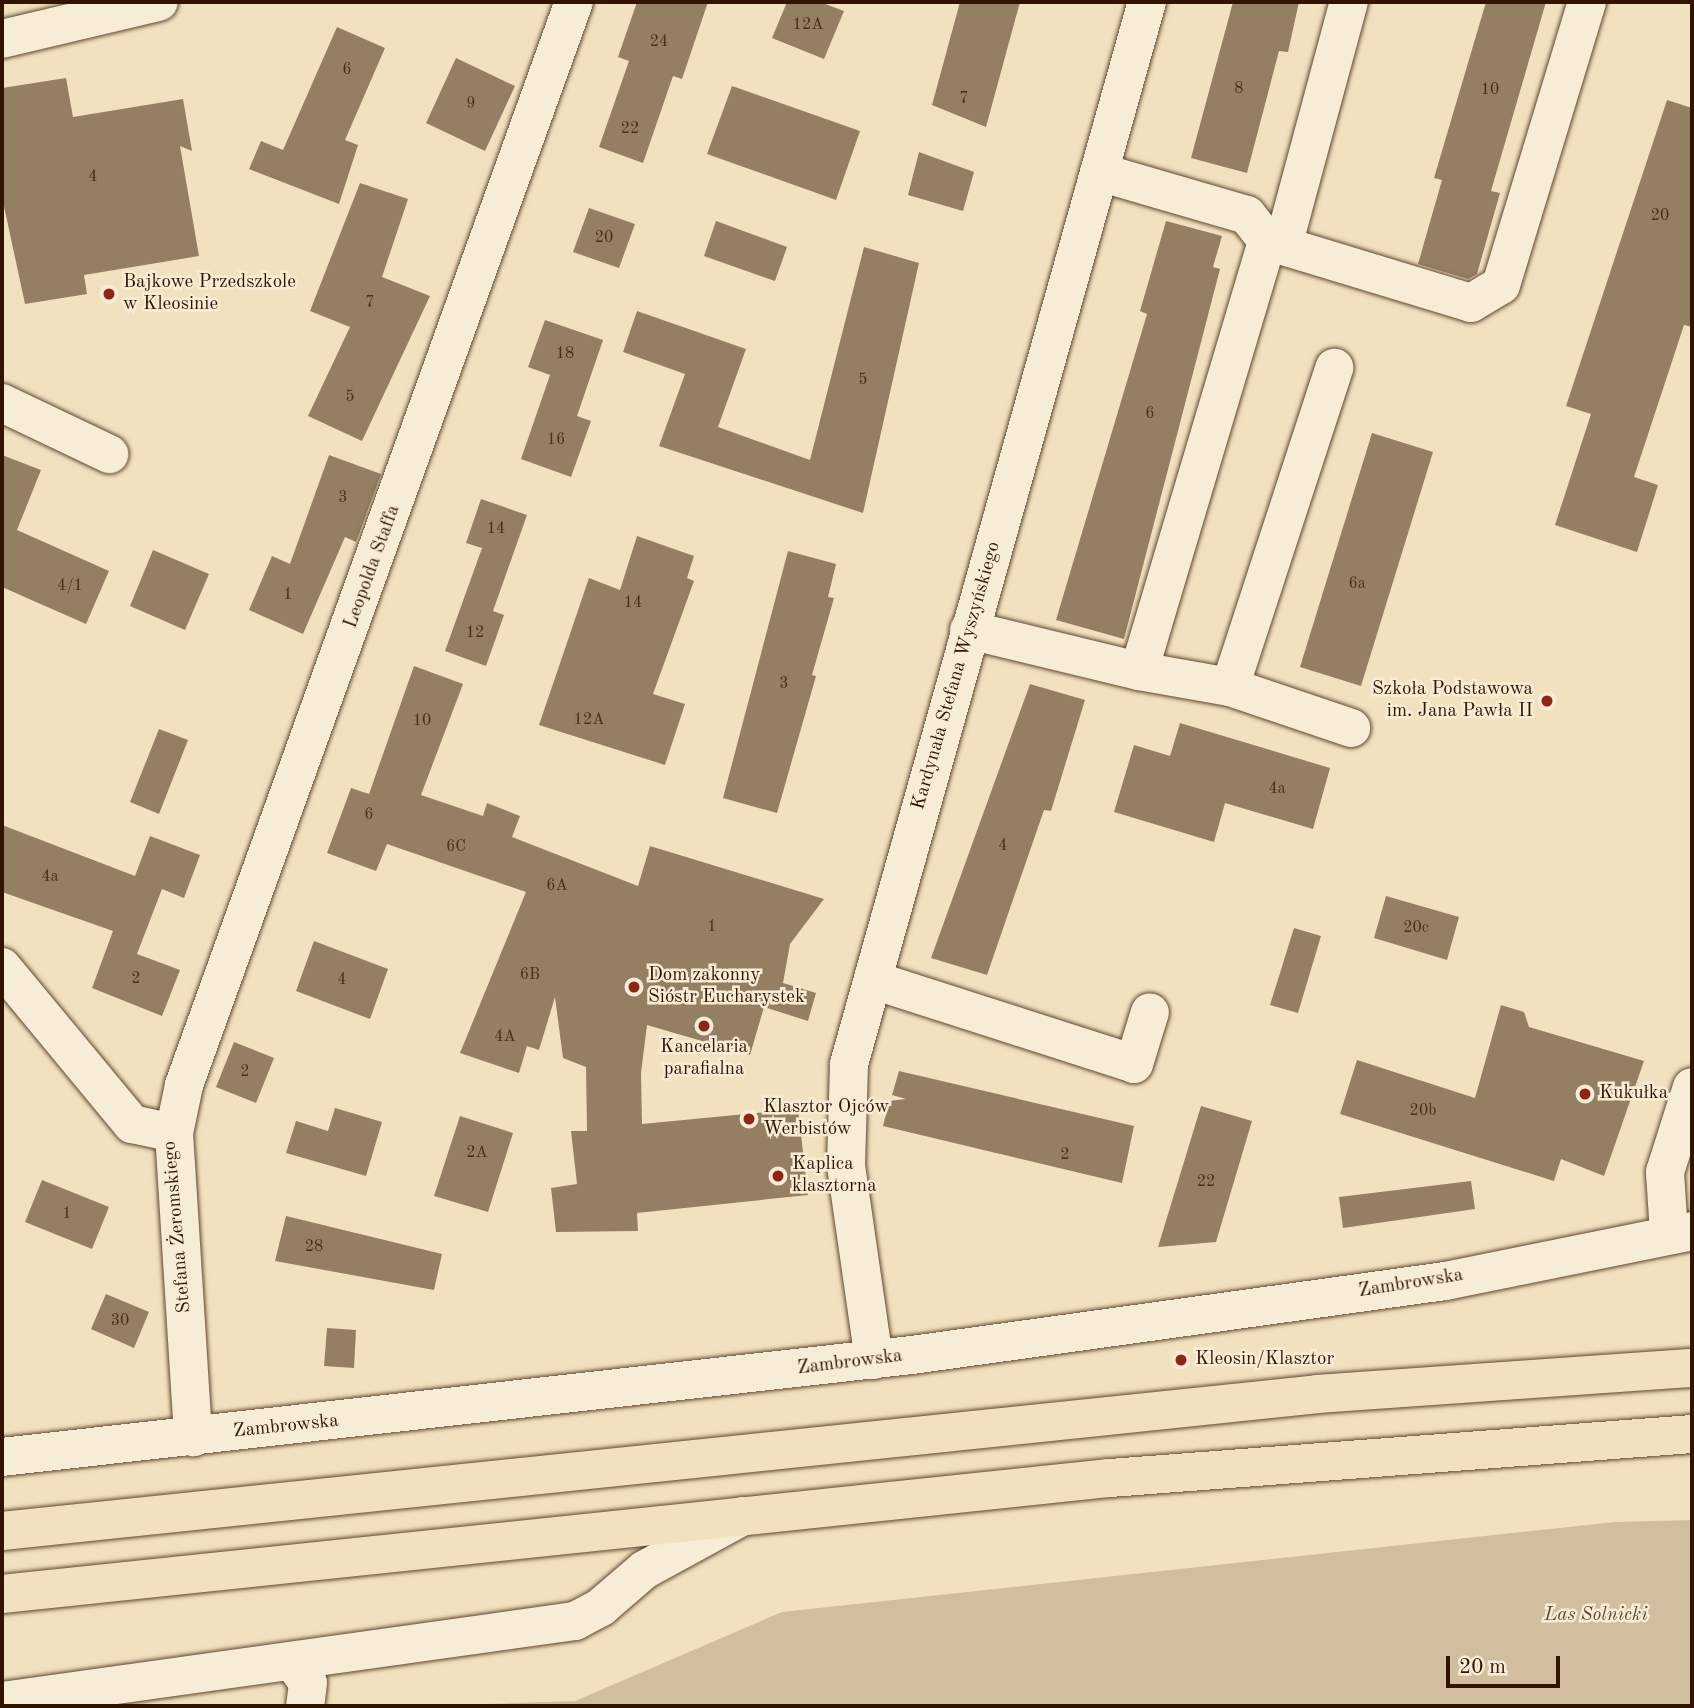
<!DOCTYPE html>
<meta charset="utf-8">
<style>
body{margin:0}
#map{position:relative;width:1694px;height:1708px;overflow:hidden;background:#f2e1bf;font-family:"Old Standard TT",serif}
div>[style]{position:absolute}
.green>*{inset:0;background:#d1be9f}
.building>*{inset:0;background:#957f63}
.roads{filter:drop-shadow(0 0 2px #604730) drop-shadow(0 0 2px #604730)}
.minor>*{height:38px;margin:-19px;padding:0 19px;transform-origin:19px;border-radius:19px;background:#f7ecd5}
.major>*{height:38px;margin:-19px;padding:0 19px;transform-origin:19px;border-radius:19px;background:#f2e1bf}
.dots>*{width:19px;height:19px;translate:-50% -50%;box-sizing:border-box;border:4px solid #f7ecd5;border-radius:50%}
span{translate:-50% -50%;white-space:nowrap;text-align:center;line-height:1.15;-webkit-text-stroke:5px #f7ecd5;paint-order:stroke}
.number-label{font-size:16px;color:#492f19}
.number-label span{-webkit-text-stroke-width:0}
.poi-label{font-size:19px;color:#301400}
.left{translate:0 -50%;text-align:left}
.right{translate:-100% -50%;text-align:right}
.street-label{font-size:19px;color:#301400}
.park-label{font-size:19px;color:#604730;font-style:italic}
.frame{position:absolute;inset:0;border:4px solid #301400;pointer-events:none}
.scale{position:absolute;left:1446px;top:1656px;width:114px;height:32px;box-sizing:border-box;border:4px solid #301400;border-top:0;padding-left:9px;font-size:21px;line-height:24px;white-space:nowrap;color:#301400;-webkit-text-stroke:5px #f7ecd5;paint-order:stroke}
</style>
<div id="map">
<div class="green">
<div style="clip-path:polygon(1692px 1520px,1692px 1706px,430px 1706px,575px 1701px,782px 1612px,1615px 1522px)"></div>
</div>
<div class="building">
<div style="clip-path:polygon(637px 2px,708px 2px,682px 79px,673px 76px,643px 163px,599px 147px,629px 61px,618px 57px)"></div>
<div style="clip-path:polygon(787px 2px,820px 2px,844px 11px,824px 59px,772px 38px)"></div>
<div style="clip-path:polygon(960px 2px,1020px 2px,986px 127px,932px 105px)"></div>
<div style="clip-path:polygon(1233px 2px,1299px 2px,1288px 52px,1279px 51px,1247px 173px,1191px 158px)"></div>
<div style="clip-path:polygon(1486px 2px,1546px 2px,1491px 191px,1500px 193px,1477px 274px,1468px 279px,1418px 264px,1442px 180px,1434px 178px)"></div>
<div style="clip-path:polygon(337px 27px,385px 48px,345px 140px,358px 145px,339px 204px,249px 169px,261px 141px,283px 150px)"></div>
<div style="clip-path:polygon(456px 58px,515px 86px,485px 151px,426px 123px)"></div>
<div style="clip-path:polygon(66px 78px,73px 117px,183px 99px,192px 151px,180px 146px,199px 256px,84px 275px,87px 294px,25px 304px,2px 197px,2px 88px)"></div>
<div style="clip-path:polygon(732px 86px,860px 131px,836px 200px,707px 154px)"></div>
<div style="clip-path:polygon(1667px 100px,1692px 108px,1692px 327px,1684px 325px,1634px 477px,1658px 485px,1637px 552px,1555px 525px,1591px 414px,1566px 406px)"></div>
<div style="clip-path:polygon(919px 152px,974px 172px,963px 211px,908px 195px)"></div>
<div style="clip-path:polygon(360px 183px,408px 199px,382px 277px,430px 296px,362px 441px,308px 416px,350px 327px,310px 311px)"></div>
<div style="clip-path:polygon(589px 208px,635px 224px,619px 268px,573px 252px)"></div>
<div style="clip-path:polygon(716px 221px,787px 247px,775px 281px,704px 256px)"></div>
<div style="clip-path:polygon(1166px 221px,1222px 236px,1213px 267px,1220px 269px,1124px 639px,1056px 620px,1147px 314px,1140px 311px)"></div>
<div style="clip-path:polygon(864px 247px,919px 263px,863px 513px,659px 446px,685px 374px,623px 352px,637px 311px,746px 349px,718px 427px,810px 460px)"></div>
<div style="clip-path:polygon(545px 320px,603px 340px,577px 416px,591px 421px,571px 477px,521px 459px,550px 375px,528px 367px)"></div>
<div style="clip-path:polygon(1372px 433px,1433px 452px,1361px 686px,1300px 667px)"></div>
<div style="clip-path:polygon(2px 455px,41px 470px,17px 530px,109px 571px,86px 624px,2px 587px)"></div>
<div style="clip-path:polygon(329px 455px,381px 474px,356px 542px,345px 537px,303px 634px,249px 610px,272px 556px,290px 564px)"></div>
<div style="clip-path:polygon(481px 499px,527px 515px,493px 611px,504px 615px,486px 666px,445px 651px,482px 548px,466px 543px)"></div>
<div style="clip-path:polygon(637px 536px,694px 556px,687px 578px,694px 581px,653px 694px,685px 704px,665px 765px,539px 725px,589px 578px,620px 590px)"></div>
<div style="clip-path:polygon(153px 550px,209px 574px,185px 630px,130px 606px)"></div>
<div style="clip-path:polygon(788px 551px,836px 564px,828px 597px,834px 598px,812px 675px,816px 676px,777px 813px,723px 798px)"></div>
<div style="clip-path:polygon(414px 666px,463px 684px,421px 795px,483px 816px,487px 803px,520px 816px,512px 837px,638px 886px,650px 846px,824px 899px,790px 944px,783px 983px,816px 993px,808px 1021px,764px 1007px,750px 1055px,647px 1025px,641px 1073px,642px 1124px,798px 1109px,808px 1195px,637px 1213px,638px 1231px,556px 1232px,551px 1188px,577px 1184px,571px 1131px,587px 1131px,586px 1067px,563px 1058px,555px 997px,539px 1050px,527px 1046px,519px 1073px,460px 1053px,526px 892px,387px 844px,376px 871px,327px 853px,351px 788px,369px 794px)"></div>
<div style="clip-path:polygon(1030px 684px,1085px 700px,1051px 811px,1044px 810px,987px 975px,931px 958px)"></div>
<div style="clip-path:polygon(1180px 723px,1330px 768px,1313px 829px,1225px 803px,1214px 842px,1114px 812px,1134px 745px,1170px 756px)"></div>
<div style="clip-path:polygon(159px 729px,188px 740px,159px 814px,130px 802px)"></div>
<div style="clip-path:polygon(2px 825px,135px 876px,150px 836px,200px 855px,184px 898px,162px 889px,137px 954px,180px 970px,162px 1016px,92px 988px,113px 931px,2px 892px)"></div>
<div style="clip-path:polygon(1386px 896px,1459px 917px,1447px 960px,1374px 938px)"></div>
<div style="clip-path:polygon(1294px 928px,1321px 936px,1298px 1013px,1270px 1005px)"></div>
<div style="clip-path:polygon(314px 941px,388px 969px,370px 1019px,296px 991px)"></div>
<div style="clip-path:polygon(1501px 1005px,1524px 1012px,1529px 1027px,1644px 1061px,1604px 1176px,1561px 1159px,1554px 1181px,1340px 1114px,1357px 1060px,1475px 1098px)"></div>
<div style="clip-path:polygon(234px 1042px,274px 1058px,256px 1103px,216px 1087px)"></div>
<div style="clip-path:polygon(899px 1071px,1134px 1126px,1122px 1183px,883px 1126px,889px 1101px,906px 1099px,892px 1095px)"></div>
<div style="clip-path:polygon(1201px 1106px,1252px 1121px,1216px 1242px,1158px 1247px)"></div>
<div style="clip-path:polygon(335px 1108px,382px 1122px,366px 1176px,286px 1153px,296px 1121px,328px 1131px)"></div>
<div style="clip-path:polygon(460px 1116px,513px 1133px,488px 1212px,434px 1196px)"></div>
<div style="clip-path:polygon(42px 1180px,109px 1207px,92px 1249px,25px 1222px)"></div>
<div style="clip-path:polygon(1471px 1181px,1475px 1209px,1343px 1228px,1339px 1197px)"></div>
<div style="clip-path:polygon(286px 1216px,442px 1254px,434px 1290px,275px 1261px)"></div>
<div style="clip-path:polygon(106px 1294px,149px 1312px,134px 1348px,91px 1329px)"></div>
<div style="clip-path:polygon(327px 1328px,356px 1330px,354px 1368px,324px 1366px)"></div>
</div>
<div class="roads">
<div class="minor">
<div style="left:2px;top:39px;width:161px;rotate:-13.3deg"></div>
<div style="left:1099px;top:172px;width:154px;rotate:16.2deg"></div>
<div style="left:1247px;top:215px;width:33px;rotate:52deg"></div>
<div style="left:1283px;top:246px;width:253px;rotate:-74.9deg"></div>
<div style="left:2px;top:403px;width:119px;rotate:25.5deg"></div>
<div style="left:969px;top:630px;width:175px;rotate:13.6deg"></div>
<div style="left:1139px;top:671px;width:449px;rotate:-73.4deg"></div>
<div style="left:1267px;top:241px;width:213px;rotate:16.9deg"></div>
<div style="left:1471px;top:303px;width:35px;rotate:-31deg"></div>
<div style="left:1501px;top:285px;width:296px;rotate:-73.1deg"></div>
<div style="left:1139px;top:671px;width:92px;rotate:10deg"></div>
<div style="left:1230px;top:687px;width:128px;rotate:18.7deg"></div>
<div style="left:1230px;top:687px;width:336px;rotate:-71.9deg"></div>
<div style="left:2px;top:967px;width:204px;rotate:50.4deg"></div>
<div style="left:132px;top:1124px;width:43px;rotate:12.1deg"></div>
<div style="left:174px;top:1133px;width:305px;rotate:86.4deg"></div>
<div style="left:873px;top:980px;width:274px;rotate:17.8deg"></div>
<div style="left:1134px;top:1064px;width:54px;rotate:-72.9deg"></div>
<div style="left:174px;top:1133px;width:49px;rotate:-78.2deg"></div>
<div style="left:184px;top:1085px;width:1151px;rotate:-70.2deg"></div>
<div style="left:1669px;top:1233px;width:61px;rotate:-93.8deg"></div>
<div style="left:1665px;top:1172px;width:89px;rotate:-72.4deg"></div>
<div style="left:874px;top:1360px;width:196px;rotate:-98.2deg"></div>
<div style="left:846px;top:1166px;width:102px;rotate:-88.3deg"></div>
<div style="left:849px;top:1064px;width:1103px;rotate:-74.33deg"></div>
<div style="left:2px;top:1457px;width:916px;rotate:-6.4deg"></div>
<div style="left:912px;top:1355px;width:538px;rotate:-7.9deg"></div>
<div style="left:1445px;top:1281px;width:252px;rotate:-11.4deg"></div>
<div style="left:294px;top:1663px;width:24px;rotate:55deg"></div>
<div style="left:308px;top:1683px;width:23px;rotate:97deg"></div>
<div style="left:2px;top:1701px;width:579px;rotate:-7.95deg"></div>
<div style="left:575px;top:1621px;width:30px;rotate:-28deg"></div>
<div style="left:601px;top:1607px;width:57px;rotate:-40.7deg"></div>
<div style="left:644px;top:1570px;width:113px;rotate:-28.6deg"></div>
</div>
<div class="major">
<div style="left:2px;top:1531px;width:1323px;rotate:-5.94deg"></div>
<div style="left:1318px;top:1394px;width:375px;rotate:-4deg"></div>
<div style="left:2px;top:1594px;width:1114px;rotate:-5.98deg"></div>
<div style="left:1110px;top:1478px;width:584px;rotate:-4.32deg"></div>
</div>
</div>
<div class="dots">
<div style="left:109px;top:294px;background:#8f2418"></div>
<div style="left:1547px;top:701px;background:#8f2418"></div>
<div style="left:634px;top:987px;background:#8f2418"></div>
<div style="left:704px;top:1026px;background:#8f2418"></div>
<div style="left:1585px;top:1094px;background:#8f2418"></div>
<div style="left:749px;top:1119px;background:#8f2418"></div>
<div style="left:778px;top:1176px;background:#8f2418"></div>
<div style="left:1181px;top:1360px;background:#8f2418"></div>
</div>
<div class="number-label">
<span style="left:808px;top:25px">12A</span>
<span style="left:659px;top:42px">24</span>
<span style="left:347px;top:70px">6</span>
<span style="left:1239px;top:89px">8</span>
<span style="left:1490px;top:90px">10</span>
<span style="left:964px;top:99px">7</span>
<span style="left:471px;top:104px">9</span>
<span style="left:630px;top:129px">22</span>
<span style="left:93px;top:177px">4</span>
<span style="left:1660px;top:216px">20</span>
<span style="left:604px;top:238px">20</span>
<span style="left:370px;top:303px">7</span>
<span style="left:565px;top:354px">18</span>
<span style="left:863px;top:380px">5</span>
<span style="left:350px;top:397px">5</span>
<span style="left:1150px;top:414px">6</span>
<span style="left:556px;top:440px">16</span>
<span style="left:343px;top:498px">3</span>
<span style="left:496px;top:529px">14</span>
<span style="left:1357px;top:584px">6a</span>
<span style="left:70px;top:586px">4/1</span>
<span style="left:288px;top:595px">1</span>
<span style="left:633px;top:603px">14</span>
<span style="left:475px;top:633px">12</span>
<span style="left:784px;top:684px">3</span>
<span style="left:589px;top:720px">12A</span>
<span style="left:422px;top:721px">10</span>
<span style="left:1277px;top:789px">4a</span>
<span style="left:369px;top:815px">6</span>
<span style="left:1003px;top:846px">4</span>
<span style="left:456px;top:847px">6C</span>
<span style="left:50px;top:877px">4a</span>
<span style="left:557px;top:886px">6A</span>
<span style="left:712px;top:927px">1</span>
<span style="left:1416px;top:928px">20c</span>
<span style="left:530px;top:975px">6B</span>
<span style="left:136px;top:979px">2</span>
<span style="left:342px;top:980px">4</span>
<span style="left:505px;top:1037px">4A</span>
<span style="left:245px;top:1072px">2</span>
<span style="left:1423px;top:1111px">20b</span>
<span style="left:477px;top:1153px">2A</span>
<span style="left:1065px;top:1155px">2</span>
<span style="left:1206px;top:1182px">22</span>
<span style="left:67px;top:1214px">1</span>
<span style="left:314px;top:1247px">28</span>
<span style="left:120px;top:1321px">30</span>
</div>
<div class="poi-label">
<span class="left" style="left:123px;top:294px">Bajkowe Przedszkole<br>w Kleosinie</span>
<span class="right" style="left:1533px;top:701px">Szkoła Podstawowa<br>im. Jana Pawła II</span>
<span class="left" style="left:648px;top:987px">Dom zakonny<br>Sióstr Eucharystek</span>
<span style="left:704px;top:1059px">Kancelaria<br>parafialna</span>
<span class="left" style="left:1599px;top:1094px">Kukułka</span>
<span class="left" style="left:763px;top:1119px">Klasztor Ojców<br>Werbistów</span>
<span class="left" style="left:792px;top:1176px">Kaplica<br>klasztorna</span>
<span class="left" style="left:1195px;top:1360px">Kleosin/Klasztor</span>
</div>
<div class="street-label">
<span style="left:373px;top:567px;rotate:-70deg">Leopolda Staffa</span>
<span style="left:957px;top:676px;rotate:-74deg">Kardynała Stefana Wyszyńskiego</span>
<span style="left:178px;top:1227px;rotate:-95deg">Stefana Żeromskiego</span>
<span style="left:1411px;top:1284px;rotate:-9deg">Zambrowska</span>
<span style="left:850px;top:1363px;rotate:-7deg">Zambrowska</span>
<span style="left:286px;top:1427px;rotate:-6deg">Zambrowska</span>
</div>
<div class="park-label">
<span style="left:1596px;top:1616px">Las Solnicki</span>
</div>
<div class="frame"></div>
<div class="scale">20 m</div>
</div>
